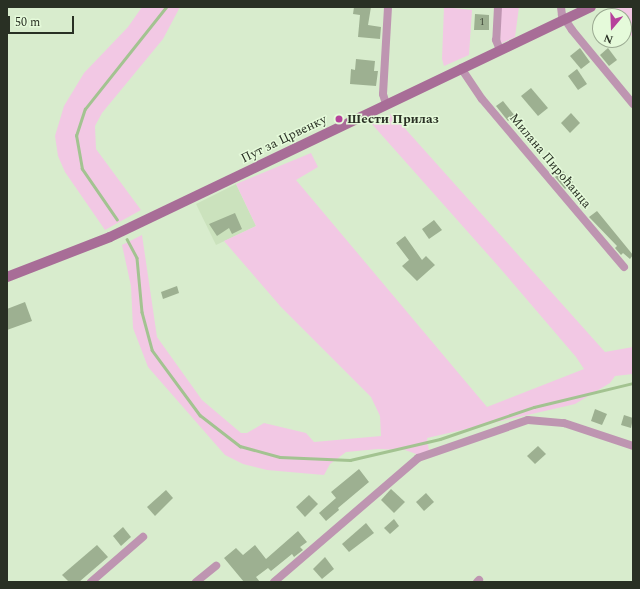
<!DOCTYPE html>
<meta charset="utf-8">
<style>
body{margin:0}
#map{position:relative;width:640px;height:589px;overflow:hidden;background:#d8eccd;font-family:Spectral,serif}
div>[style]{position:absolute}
.built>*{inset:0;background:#cbe2bd}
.green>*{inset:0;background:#f2c8e4}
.stream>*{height:2.5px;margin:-1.25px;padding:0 1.25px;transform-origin:1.25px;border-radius:1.25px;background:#a3c391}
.building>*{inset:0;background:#9db091}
.street>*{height:8px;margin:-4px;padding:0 4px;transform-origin:4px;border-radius:4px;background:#be95b1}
.secondary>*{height:10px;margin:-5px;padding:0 5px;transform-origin:5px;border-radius:5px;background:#a86d97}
.dots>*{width:11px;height:11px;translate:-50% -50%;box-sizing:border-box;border:2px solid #e5fada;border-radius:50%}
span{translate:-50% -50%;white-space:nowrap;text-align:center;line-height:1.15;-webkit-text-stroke:3px #e5fada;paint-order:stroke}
.number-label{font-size:11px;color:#46503f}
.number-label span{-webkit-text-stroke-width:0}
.poi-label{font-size:13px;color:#293024;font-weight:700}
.left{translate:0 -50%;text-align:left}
.street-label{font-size:13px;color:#293024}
.frame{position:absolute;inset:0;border:8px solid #293024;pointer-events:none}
.north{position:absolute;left:592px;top:8px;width:40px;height:40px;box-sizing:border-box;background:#e5fada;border:1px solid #9aa991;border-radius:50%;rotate:199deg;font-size:11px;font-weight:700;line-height:16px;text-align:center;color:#293024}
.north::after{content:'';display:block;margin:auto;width:14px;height:18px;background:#b6429b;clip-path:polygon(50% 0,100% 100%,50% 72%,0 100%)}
.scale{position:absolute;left:8px;top:16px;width:66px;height:18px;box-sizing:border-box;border:2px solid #293024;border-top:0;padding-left:5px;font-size:12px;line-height:14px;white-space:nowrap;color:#293024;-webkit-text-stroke:3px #e5fada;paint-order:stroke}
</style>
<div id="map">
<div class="built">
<div style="clip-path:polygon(236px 184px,256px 226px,216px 245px,196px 204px)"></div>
</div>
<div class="green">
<div style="clip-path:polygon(142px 7px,180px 7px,163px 39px,102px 113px,95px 126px,96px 149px,141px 210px,105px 230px,65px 172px,58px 156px,55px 136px,64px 106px,84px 73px,128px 27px)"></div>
<div style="clip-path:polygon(444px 7px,472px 10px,469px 55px,444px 66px,442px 59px)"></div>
<div style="clip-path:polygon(501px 7px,519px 7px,515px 37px,500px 44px)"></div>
<div style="clip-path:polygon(633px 7px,633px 38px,624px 27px,624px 16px,616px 16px,609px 8px)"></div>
<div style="clip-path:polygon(392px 114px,605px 352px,633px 347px,633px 374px,615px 376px,610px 383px,575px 404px,427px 438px,429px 451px,419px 455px,405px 450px,378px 449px,346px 452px,330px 464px,324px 475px,267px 470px,243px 464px,225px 455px,148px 367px,133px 328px,131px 286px,122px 245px,142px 235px,157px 337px,202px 400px,241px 433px,247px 433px,264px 423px,306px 433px,314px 442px,381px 436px,380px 416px,371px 397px,281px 307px,224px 241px,256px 226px,236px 184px,311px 153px,318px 167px,296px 180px,487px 407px,584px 369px,576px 357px,499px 267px,371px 123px)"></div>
</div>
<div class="stream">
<div style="left:117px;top:220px;width:62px;rotate:-124.5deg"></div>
<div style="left:82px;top:169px;width:34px;rotate:-100deg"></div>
<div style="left:76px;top:136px;width:28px;rotate:-72deg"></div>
<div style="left:85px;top:109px;width:130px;rotate:-51.5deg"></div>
<div style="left:127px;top:239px;width:21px;rotate:62deg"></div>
<div style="left:137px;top:258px;width:54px;rotate:84.7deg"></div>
<div style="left:142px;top:312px;width:39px;rotate:75deg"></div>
<div style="left:152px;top:350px;width:81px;rotate:53.6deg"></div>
<div style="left:200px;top:415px;width:51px;rotate:37.8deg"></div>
<div style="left:240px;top:446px;width:41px;rotate:15.4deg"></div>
<div style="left:280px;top:457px;width:70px;rotate:2.5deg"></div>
<div style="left:350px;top:460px;width:92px;rotate:-13.1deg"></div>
<div style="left:440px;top:439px;width:99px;rotate:-18.8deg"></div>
<div style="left:534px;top:407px;width:102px;rotate:-13.6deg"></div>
</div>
<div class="building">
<div style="clip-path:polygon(354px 7px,371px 7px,368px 25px,381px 27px,380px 39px,358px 37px,360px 15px,353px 14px)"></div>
<div style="clip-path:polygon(475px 14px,489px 15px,489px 30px,474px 30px)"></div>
<div style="clip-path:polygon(580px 48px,590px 62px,581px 69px,570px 56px)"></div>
<div style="clip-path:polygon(608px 48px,617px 60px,609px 66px,600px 55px)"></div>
<div style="clip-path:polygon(356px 59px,375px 61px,374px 71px,378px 71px,376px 86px,350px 84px,351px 69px,355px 70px)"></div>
<div style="clip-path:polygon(577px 69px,587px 84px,578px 90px,568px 76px)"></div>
<div style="clip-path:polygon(531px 88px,548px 108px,538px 116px,521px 96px)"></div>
<div style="clip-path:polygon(503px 101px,515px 116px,508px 121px,496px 106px)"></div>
<div style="clip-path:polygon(571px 113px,580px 123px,570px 133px,561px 123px)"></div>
<div style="clip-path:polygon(563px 171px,573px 182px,565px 189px,555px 177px)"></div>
<div style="clip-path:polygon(597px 211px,633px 255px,630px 259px,623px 253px,621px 255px,615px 248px,617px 246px,589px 217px)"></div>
<div style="clip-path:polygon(235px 213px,242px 229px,232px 234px,229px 228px,217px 236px,209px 224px)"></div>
<div style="clip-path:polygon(434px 220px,442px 230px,429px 239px,422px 229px)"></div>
<div style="clip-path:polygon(405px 236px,422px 260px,426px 256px,435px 265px,417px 281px,402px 266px,409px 260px,396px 243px)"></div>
<div style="clip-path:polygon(177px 286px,179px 293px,163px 299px,161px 292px)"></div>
<div style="clip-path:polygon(25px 302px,32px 321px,7px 330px,7px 309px)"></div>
<div style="clip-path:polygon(595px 409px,607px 414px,602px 425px,591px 421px)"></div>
<div style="clip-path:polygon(624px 415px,633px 418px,631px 428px,621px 425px)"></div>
<div style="clip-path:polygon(538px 446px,546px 454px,535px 464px,527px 456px)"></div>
<div style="clip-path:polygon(359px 469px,369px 482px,338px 508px,339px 510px,326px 521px,319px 513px,336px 498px,331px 492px)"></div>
<div style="clip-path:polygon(391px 489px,405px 502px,394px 513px,381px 500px)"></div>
<div style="clip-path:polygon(166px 490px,173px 498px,155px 516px,147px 507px)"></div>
<div style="clip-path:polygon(426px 493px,434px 502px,424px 511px,416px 502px)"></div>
<div style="clip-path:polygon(309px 495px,318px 504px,305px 517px,296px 507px)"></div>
<div style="clip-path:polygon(394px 519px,399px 526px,390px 534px,384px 528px)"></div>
<div style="clip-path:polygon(366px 523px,374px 533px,349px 552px,342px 544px)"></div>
<div style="clip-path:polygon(123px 527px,131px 537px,121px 546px,113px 536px)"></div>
<div style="clip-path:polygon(298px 531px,307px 542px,300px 547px,303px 550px,294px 557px,292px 554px,271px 571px,268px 568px,256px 577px,260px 582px,244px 582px,224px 558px,236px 548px,243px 555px,255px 545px,266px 559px)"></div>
<div style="clip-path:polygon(97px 545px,108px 557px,79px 582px,69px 582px,62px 575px)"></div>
<div style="clip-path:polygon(325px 557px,334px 569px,322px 579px,313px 569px)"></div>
</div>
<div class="street">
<div style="left:498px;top:7px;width:33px;rotate:93deg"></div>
<div style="left:496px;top:40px;width:11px;rotate:68deg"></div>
<div style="left:561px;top:7px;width:8px;rotate:83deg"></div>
<div style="left:562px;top:15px;width:18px;rotate:56deg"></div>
<div style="left:572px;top:30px;width:96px;rotate:50.5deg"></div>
<div style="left:461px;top:68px;width:37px;rotate:56deg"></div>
<div style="left:482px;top:99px;width:220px;rotate:49.8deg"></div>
<div style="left:386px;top:104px;width:10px;rotate:-107deg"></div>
<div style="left:383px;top:94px;width:87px;rotate:-86.7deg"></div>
<div style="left:91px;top:582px;width:69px;rotate:-40.9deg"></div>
<div style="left:196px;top:582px;width:26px;rotate:-39deg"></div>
<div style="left:274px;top:582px;width:190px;rotate:-40.7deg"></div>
<div style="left:418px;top:458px;width:116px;rotate:-19.1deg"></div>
<div style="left:528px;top:420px;width:36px;rotate:5deg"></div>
<div style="left:564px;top:423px;width:73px;rotate:18.4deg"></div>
<div style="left:477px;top:582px;width:3px;rotate:-45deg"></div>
</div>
<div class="secondary">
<div style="left:7px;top:277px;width:110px;rotate:-21.2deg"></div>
<div style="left:110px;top:237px;width:533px;rotate:-25.56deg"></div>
</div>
<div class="dots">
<div style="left:339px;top:119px;background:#b6429b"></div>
</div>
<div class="number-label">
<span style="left:482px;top:22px">1</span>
</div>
<div class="poi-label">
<span class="left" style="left:347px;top:119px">Шести Прилаз</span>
</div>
<div class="street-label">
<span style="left:284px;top:139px;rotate:-26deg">Пут за Црвенку</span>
<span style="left:550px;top:161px;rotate:50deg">Милана Пироћанца</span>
</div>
<div class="frame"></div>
<div class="north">N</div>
<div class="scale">50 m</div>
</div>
